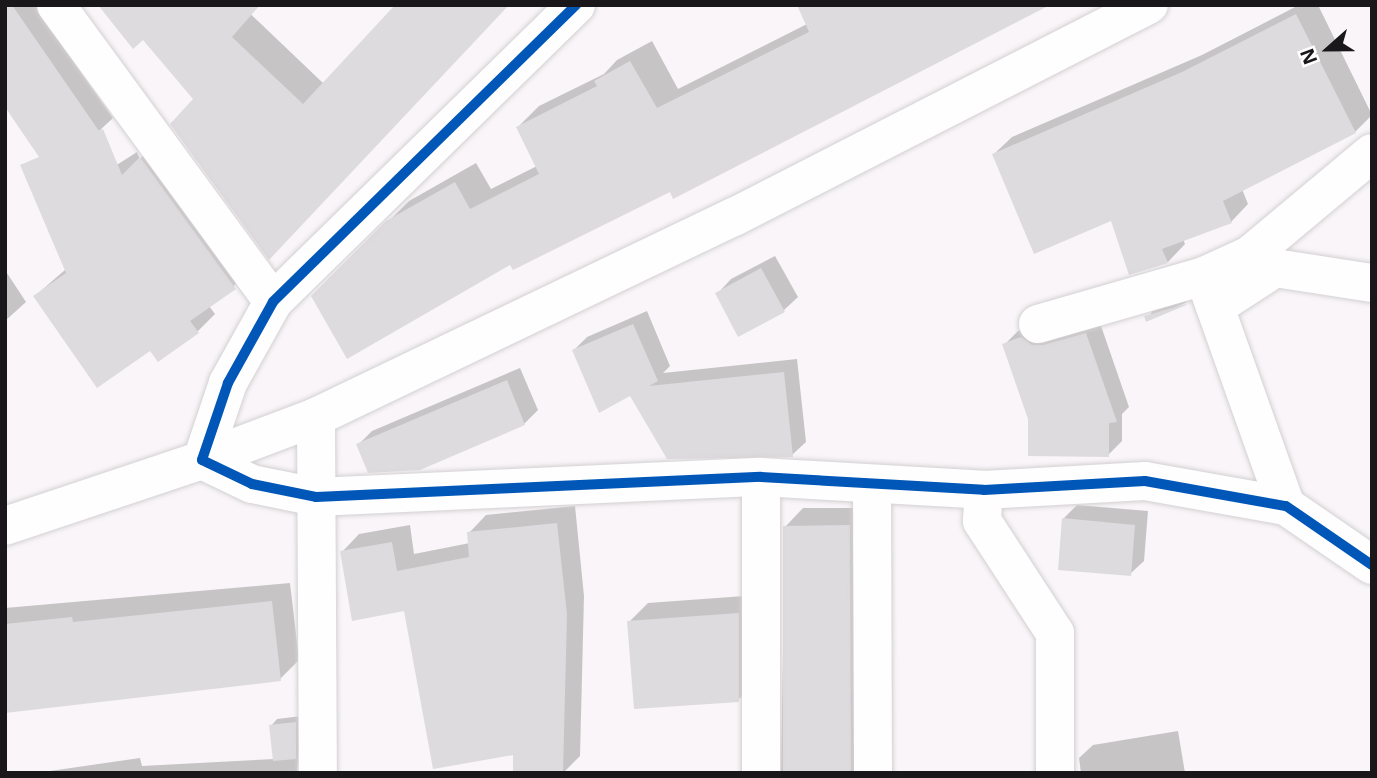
<!DOCTYPE html>
<style>
body{margin:0}
#map{position:relative;width:1377px;height:778px;overflow:hidden;background:#f9f5f8;font-family:"Noto Sans",sans-serif}
div>[style]{position:absolute}
.shadow>*{inset:0;background:#0003}
.building>*{inset:0;background:#dedbde}
.roads{filter:drop-shadow(0 0 2px #d3d0d2) drop-shadow(0 0 2px #d3d0d2)}
.minor>*{height:38px;margin:-19px;padding:0 19px;transform-origin:19px;border-radius:19px;background:#fefefe}
.major>*{height:38px;margin:-19px;padding:0 19px;transform-origin:19px;border-radius:19px;background:#fefefe}
.cycleway>*{height:10px;margin:-5px;padding:0 5px;transform-origin:5px;border-radius:5px;background:#0057b8}
span{translate:-50% -50%;white-space:nowrap;text-align:center;line-height:1.15;-webkit-text-stroke:7px #fff;paint-order:stroke}
.frame{position:absolute;inset:0;border:7px solid #191719;pointer-events:none}
.north{position:absolute;left:1293px;top:14px;width:70px;height:70px;-webkit-text-stroke:5px #fff;paint-order:stroke;rotate:249deg;font-size:19px;font-weight:700;line-height:28px;text-align:center;color:#191719}
.north::after{content:'';display:block;margin:auto;width:24px;height:32px;background:#191719;clip-path:polygon(50% 0,100% 100%,50% 72%,0 100%)}
</style>
<div id="map">
<div class="shadow">
<div style="clip-path:polygon(5px 5px,50px 5px,46px 23px,113px 118px,99px 131px,41px 156px)"></div>
<div style="clip-path:polygon(100px 5px,241px 5px,324px 84px,290px 236px,196px 99px,144px 38px)"></div>
<div style="clip-path:polygon(1049px 5px,671px 190px,511px 262px,313px 296px,409px 201px,476px 163px,491px 189px,537px 166px,518px 127px,539px 106px,604px 74px,617px 60px,652px 41px,678px 89px,807px 24px)"></div>
<div style="clip-path:polygon(1299px 5px,1318px 5px,1372px 115px,1355px 132px,1242px 189px,1248px 204px,1231px 222px,1183px 239px,1185px 244px,1168px 262px,1112px 219px,994px 154px,1012px 137px,1202px 55px)"></div>
<div style="clip-path:polygon(158px 140px,253px 270px,209px 306px,215px 314px,197px 332px,150px 348px,35px 296px,66px 269px,62px 200px,137px 152px,140px 159px)"></div>
<div style="clip-path:polygon(775px 256px,798px 297px,784px 310px,718px 293px,731px 279px)"></div>
<div style="clip-path:polygon(5px 270px,26px 302px,5px 321px)"></div>
<div style="clip-path:polygon(1189px 299px,1185px 303px,1147px 320px,1153px 310px)"></div>
<div style="clip-path:polygon(647px 311px,670px 366px,663px 373px,797px 359px,806px 442px,792px 455px,631px 393px,574px 350px,587px 337px)"></div>
<div style="clip-path:polygon(1099px 320px,1129px 407px,1122px 414px,1122px 441px,1108px 455px,1030px 418px,1004px 345px,1018px 331px,1036px 324px)"></div>
<div style="clip-path:polygon(520px 368px,538px 410px,524px 424px,358px 445px,372px 431px)"></div>
<div style="clip-path:polygon(1077px 505px,1148px 511px,1144px 561px,1130px 574px,1063px 519px)"></div>
<div style="clip-path:polygon(575px 506px,584px 596px,580px 756px,563px 773px,515px 753px,405px 609px,342px 552px,359px 534px,410px 525px,414px 554px,470px 543px,469px 533px,486px 515px)"></div>
<div style="clip-path:polygon(803px 508px,868px 508px,877px 773px,781px 773px,785px 527px)"></div>
<div style="clip-path:polygon(290px 583px,299px 660px,280px 679px,5px 711px,5px 608px)"></div>
<div style="clip-path:polygon(758px 595px,758px 681px,738px 700px,629px 622px,648px 603px)"></div>
<div style="clip-path:polygon(302px 716px,297px 773px,36px 773px,140px 758px,142px 766px,274px 759px,271px 726px,277px 719px)"></div>
<div style="clip-path:polygon(1178px 731px,1185px 773px,1081px 773px,1079px 758px,1093px 745px)"></div>
</div>
<div class="building">
<div style="clip-path:polygon(5px 5px,12px 5px,99px 131px,103px 129px,122px 175px,140px 157px,236px 289px,190px 321px,199px 333px,158px 362px,150px 351px,97px 388px,33px 296px,66px 273px,20px 165px,39px 157px,5px 107px)"></div>
<div style="clip-path:polygon(98px 5px,260px 5px,232px 37px,303px 104px,395px 5px,509px 5px,269px 260px,170px 124px,193px 99px,143px 40px,133px 49px)"></div>
<div style="clip-path:polygon(797px 5px,1050px 5px,673px 199px,670px 192px,513px 270px,510px 265px,347px 359px,311px 296px,386px 221px,455px 182px,470px 209px,539px 174px,516px 127px,597px 86px,594px 81px,630px 61px,657px 108px,809px 32px)"></div>
<div style="clip-path:polygon(1296px 14px,1356px 133px,1223px 201px,1232px 223px,1162px 249px,1168px 263px,1129px 275px,1111px 221px,1034px 254px,992px 154px,1182px 72px)"></div>
<div style="clip-path:polygon(761px 268px,785px 312px,738px 337px,715px 293px)"></div>
<div style="clip-path:polygon(1186px 304px,1186px 305px,1146px 322px,1144px 316px)"></div>
<div style="clip-path:polygon(633px 324px,658px 381px,649px 386px,784px 372px,793px 457px,667px 459px,630px 396px,599px 413px,572px 350px)"></div>
<div style="clip-path:polygon(1086px 333px,1117px 422px,1109px 423px,1109px 457px,1028px 456px,1028px 419px,1002px 344px,1021px 337px,1032px 345px,1043px 345px)"></div>
<div style="clip-path:polygon(507px 380px,525px 425px,420px 470px,368px 473px,356px 444px)"></div>
<div style="clip-path:polygon(1062px 518px,1135px 525px,1131px 576px,1058px 570px)"></div>
<div style="clip-path:polygon(557px 523px,567px 614px,563px 773px,513px 773px,513px 755px,433px 769px,404px 611px,352px 621px,340px 551px,392px 542px,397px 571px,469px 557px,467px 532px)"></div>
<div style="clip-path:polygon(850px 525px,851px 773px,783px 773px,783px 526px)"></div>
<div style="clip-path:polygon(272px 601px,281px 681px,5px 713px,5px 624px,72px 617px,73px 622px)"></div>
<div style="clip-path:polygon(739px 613px,739px 702px,634px 709px,627px 621px)"></div>
<div style="clip-path:polygon(296px 722px,296px 759px,273px 761px,269px 725px)"></div>
</div>
<div class="roads">
<div class="minor">
<div style="left:56px;top:5px;width:368px;rotate:53.8deg"></div>
<div style="left:576px;top:5px;width:424px;rotate:135.6deg"></div>
<div style="left:273px;top:302px;width:93px;rotate:119.1deg"></div>
<div style="left:228px;top:383px;width:81px;rotate:108.7deg"></div>
<div style="left:202px;top:460px;width:55px;rotate:25.6deg"></div>
<div style="left:252px;top:484px;width:65px;rotate:11.5deg"></div>
<div style="left:316px;top:497px;width:445px;rotate:-2.6deg"></div>
<div style="left:761px;top:477px;width:223px;rotate:3.3deg"></div>
<div style="left:984px;top:490px;width:161px;rotate:-3.2deg"></div>
<div style="left:1145px;top:481px;width:143px;rotate:10.1deg"></div>
<div style="left:1286px;top:506px;width:104px;rotate:34.5deg"></div>
<div style="left:1204px;top:276px;width:244px;rotate:70.4deg"></div>
<div style="left:1215px;top:307px;width:72px;rotate:-33deg"></div>
<div style="left:1275px;top:268px;width:98px;rotate:8.8deg"></div>
<div style="left:1038px;top:324px;width:173px;rotate:-16.1deg"></div>
<div style="left:1204px;top:276px;width:51px;rotate:-24.5deg"></div>
<div style="left:1250px;top:255px;width:159px;rotate:-39.9deg"></div>
<div style="left:316px;top:417px;width:356px;rotate:89.7deg"></div>
<div style="left:761px;top:477px;width:296px;rotate:90deg"></div>
<div style="left:872px;top:484px;width:289px;rotate:89.8deg"></div>
<div style="left:984px;top:490px;width:31px;rotate:94deg"></div>
<div style="left:982px;top:521px;width:134px;rotate:56.9deg"></div>
<div style="left:1055px;top:633px;width:140px;rotate:90deg"></div>
</div>
<div class="major">
<div style="left:5px;top:526px;width:208px;rotate:-18.5deg"></div>
<div style="left:202px;top:460px;width:122px;rotate:-20.7deg"></div>
<div style="left:316px;top:417px;width:463px;rotate:-25.6deg"></div>
<div style="left:734px;top:217px;width:466px;rotate:-27.1deg"></div>
</div>
</div>
<div class="cycleway">
<div style="left:576px;top:5px;width:424px;rotate:135.6deg"></div>
<div style="left:273px;top:302px;width:93px;rotate:119.1deg"></div>
<div style="left:228px;top:383px;width:81px;rotate:108.7deg"></div>
<div style="left:202px;top:460px;width:55px;rotate:25.6deg"></div>
<div style="left:252px;top:484px;width:65px;rotate:11.5deg"></div>
<div style="left:316px;top:497px;width:445px;rotate:-2.6deg"></div>
<div style="left:761px;top:477px;width:223px;rotate:3.3deg"></div>
<div style="left:984px;top:490px;width:161px;rotate:-3.2deg"></div>
<div style="left:1145px;top:481px;width:143px;rotate:10.1deg"></div>
<div style="left:1286px;top:506px;width:104px;rotate:34.5deg"></div>
</div>
<div class="frame"></div>
<div class="north">N</div>
</div>
